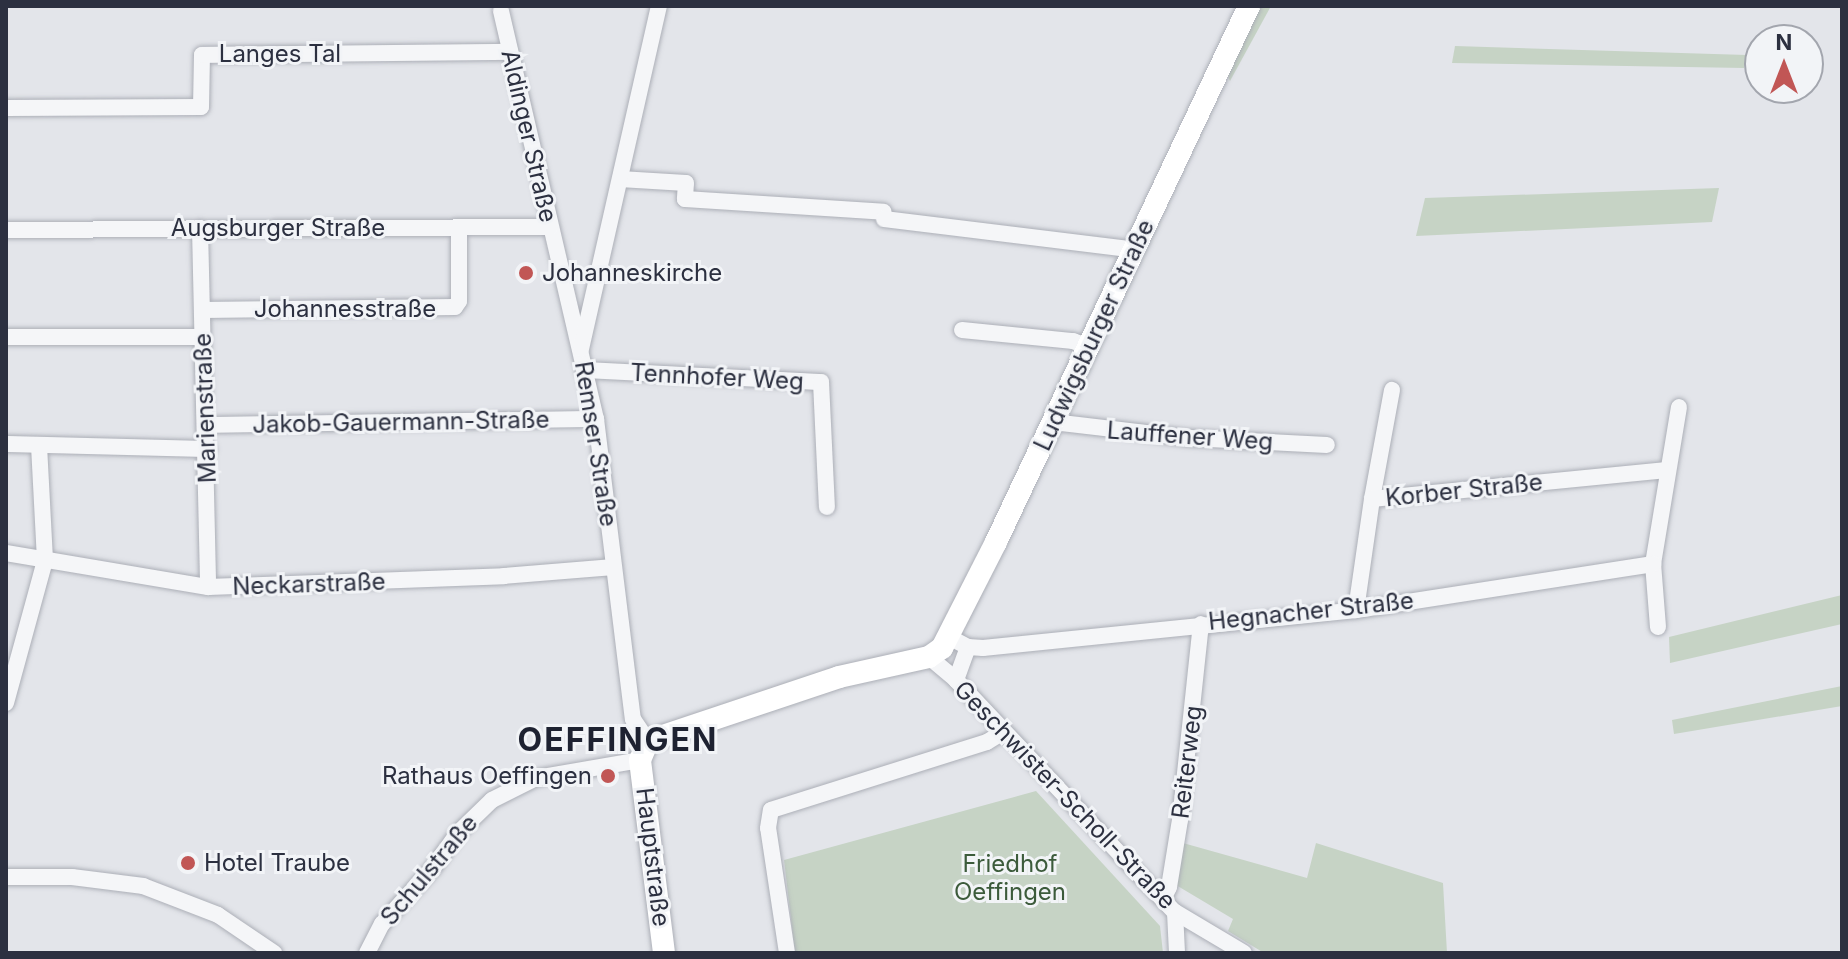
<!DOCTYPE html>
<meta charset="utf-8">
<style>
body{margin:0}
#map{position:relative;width:1848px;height:959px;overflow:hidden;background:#e3e5ea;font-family:Inter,sans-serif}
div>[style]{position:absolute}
.green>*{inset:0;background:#c6d3c5}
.roads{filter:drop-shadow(0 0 2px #acafb7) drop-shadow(0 0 2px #acafb7)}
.street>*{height:16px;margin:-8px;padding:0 8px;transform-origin:8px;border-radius:8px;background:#f5f6f8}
.secondary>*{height:22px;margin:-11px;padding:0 11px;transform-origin:11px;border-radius:11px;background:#fff}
.dots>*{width:22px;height:22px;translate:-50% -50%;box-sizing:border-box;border:4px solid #f2f4f7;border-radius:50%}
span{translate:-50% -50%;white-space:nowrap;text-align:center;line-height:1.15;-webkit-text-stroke:6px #f2f4f7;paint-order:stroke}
.street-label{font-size:24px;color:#2c3040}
.poi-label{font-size:24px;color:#2c3040}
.left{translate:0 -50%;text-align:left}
.right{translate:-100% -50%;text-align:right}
.park-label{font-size:24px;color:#3c5b3b}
.district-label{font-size:32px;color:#1e2231;font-weight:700;letter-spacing:2px}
.frame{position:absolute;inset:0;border:8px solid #2c3040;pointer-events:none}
.north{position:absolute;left:1744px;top:24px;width:80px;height:80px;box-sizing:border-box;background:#f2f4f7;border:2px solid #a3a6ae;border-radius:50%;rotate:0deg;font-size:22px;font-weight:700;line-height:32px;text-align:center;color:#2c3040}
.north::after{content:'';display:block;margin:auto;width:28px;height:36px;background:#c15655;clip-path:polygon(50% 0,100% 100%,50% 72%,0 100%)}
</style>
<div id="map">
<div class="green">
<div style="clip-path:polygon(1261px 6px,1271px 6px,1230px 81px,1226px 72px)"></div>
<div style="clip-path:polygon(1455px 46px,1747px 55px,1744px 68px,1452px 63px)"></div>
<div style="clip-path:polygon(1719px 188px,1712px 222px,1416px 236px,1425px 198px)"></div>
<div style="clip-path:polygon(1842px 595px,1842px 624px,1670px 663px,1669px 637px)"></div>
<div style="clip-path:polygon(1842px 686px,1842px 706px,1674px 734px,1672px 720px)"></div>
<div style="clip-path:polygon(1036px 791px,1160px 926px,1163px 953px,795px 953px,784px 860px)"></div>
<div style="clip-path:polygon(1183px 843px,1307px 878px,1316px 843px,1443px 883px,1447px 953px,1264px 953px,1228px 931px,1233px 919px,1176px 885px)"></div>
</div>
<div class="roads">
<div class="street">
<div style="left:501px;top:11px;width:419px;rotate:76.9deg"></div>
<div style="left:596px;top:419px;width:302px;rotate:83deg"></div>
<div style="left:633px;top:719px;width:27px;rotate:56deg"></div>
<div style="left:6px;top:108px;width:195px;rotate:-0.3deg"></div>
<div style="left:201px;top:107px;width:52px;rotate:-88.9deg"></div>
<div style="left:202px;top:55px;width:308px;rotate:-0.6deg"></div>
<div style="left:620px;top:179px;width:66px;rotate:3.5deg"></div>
<div style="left:686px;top:183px;width:16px;rotate:94deg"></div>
<div style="left:685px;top:199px;width:199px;rotate:3.7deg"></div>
<div style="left:884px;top:219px;width:253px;rotate:7deg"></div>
<div style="left:200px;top:228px;width:359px;rotate:88.7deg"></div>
<div style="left:6px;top:230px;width:544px;rotate:-0.32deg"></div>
<div style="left:202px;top:310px;width:253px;rotate:-0.7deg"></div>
<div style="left:455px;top:307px;width:7px;rotate:-56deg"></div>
<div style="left:459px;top:301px;width:74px;rotate:-90deg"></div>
<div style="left:962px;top:330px;width:112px;rotate:5.7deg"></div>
<div style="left:1073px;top:341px;width:17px;rotate:21deg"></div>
<div style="left:6px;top:337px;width:196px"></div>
<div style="left:581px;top:349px;width:352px;rotate:-77.2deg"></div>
<div style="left:584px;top:370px;width:237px;rotate:2.9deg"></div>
<div style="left:821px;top:382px;width:125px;rotate:87.3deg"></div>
<div style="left:1053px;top:422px;width:138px;rotate:6.7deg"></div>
<div style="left:1190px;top:438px;width:137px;rotate:2.9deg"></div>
<div style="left:206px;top:425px;width:390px;rotate:-0.9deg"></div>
<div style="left:6px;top:444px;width:202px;rotate:1.4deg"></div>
<div style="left:1372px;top:499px;width:111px;rotate:-79.6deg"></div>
<div style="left:6px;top:553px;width:205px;rotate:9.6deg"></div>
<div style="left:208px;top:587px;width:296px;rotate:-2.1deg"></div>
<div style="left:504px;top:576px;width:110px;rotate:-4.7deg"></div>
<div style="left:1356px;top:610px;width:112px;rotate:-81.8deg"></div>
<div style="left:1372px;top:499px;width:296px;rotate:-5.6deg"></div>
<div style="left:1658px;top:627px;width:63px;rotate:-94.5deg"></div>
<div style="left:1653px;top:564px;width:159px;rotate:-80.6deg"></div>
<div style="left:949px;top:637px;width:21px;rotate:28deg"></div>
<div style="left:968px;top:647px;width:15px;rotate:4deg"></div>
<div style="left:983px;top:648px;width:375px;rotate:-5.8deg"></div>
<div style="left:1356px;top:610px;width:301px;rotate:-8.8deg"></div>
<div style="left:929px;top:657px;width:35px;rotate:40deg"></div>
<div style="left:956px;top:680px;width:319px;rotate:46.7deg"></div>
<div style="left:1175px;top:912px;width:80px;rotate:30.7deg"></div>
<div style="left:956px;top:680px;width:35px;rotate:-70deg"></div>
<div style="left:6px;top:703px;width:148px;rotate:-74.7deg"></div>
<div style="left:45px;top:560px;width:113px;rotate:-93deg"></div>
<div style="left:6px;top:877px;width:66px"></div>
<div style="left:72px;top:877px;width:72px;rotate:7.2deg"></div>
<div style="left:143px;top:886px;width:80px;rotate:21.1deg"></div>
<div style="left:218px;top:915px;width:68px;rotate:34.2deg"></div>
<div style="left:1163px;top:899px;width:13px;rotate:-63deg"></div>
<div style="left:1169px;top:887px;width:68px;rotate:-80.7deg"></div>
<div style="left:1180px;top:820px;width:197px;rotate:-83.9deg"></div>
<div style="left:1175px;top:912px;width:41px;rotate:87.2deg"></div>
<div style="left:367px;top:953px;width:33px;rotate:-63deg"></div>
<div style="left:382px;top:924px;width:76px;rotate:-47.7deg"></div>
<div style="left:433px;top:868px;width:43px;rotate:-54.5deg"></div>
<div style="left:458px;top:833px;width:47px;rotate:-44.1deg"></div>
<div style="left:492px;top:800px;width:49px;rotate:-26.6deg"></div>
<div style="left:536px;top:778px;width:106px;rotate:-9.8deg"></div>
<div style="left:787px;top:953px;width:126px;rotate:-98.6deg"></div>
<div style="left:768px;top:828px;width:18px;rotate:-81deg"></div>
<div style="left:771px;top:810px;width:226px;rotate:-17.5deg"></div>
<div style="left:987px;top:742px;width:19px;rotate:-32deg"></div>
</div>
<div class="secondary">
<div style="left:664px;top:953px;width:194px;rotate:-97.1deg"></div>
<div style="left:640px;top:760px;width:21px;rotate:-67deg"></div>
<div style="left:648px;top:741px;width:201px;rotate:-18.5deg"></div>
<div style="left:839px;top:677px;width:92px;rotate:-12.5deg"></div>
<div style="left:929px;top:657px;width:16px;rotate:-35deg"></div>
<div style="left:942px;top:648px;width:119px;rotate:-63deg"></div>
<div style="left:996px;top:542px;width:593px;rotate:-64.73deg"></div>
</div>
</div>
<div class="dots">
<div style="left:526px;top:273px;background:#c15655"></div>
<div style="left:608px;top:776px;background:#c15655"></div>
<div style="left:188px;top:863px;background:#c15655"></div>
</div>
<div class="street-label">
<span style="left:280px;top:54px">Langes Tal</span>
<span style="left:529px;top:136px;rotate:77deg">Aldinger Straße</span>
<span style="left:278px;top:228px">Augsburger Straße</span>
<span style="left:345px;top:309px">Johannesstraße</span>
<span style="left:1094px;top:335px;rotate:-65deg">Ludwigsburger Straße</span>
<span style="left:717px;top:377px;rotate:3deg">Tennhofer Weg</span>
<span style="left:205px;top:408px;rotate:-92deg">Marienstraße</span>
<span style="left:401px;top:422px;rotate:-1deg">Jakob-Gauermann-Straße</span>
<span style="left:1190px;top:436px;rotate:4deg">Lauffener Weg</span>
<span style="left:596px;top:444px;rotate:81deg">Remser Straße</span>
<span style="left:1464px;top:490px;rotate:-6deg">Korber Straße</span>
<span style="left:309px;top:584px;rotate:-2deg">Neckarstraße</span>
<span style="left:1311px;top:611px;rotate:-6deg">Hegnacher Straße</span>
<span style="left:1187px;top:762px;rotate:-83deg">Reiterweg</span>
<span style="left:1065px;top:795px;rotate:46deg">Geschwister-Scholl-Straße</span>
<span style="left:653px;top:857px;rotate:83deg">Hauptstraße</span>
<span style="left:429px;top:870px;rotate:-50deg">Schulstraße</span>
</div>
<div class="poi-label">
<span class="left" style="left:542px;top:273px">Johanneskirche</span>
<span class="right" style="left:592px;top:776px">Rathaus Oeffingen</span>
<span class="left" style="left:204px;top:863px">Hotel Traube</span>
</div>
<div class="park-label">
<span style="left:1010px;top:878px">Friedhof<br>Oeffingen</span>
</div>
<div class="district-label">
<span style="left:618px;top:740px">OEFFINGEN</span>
</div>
<div class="frame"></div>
<div class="north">N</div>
</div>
